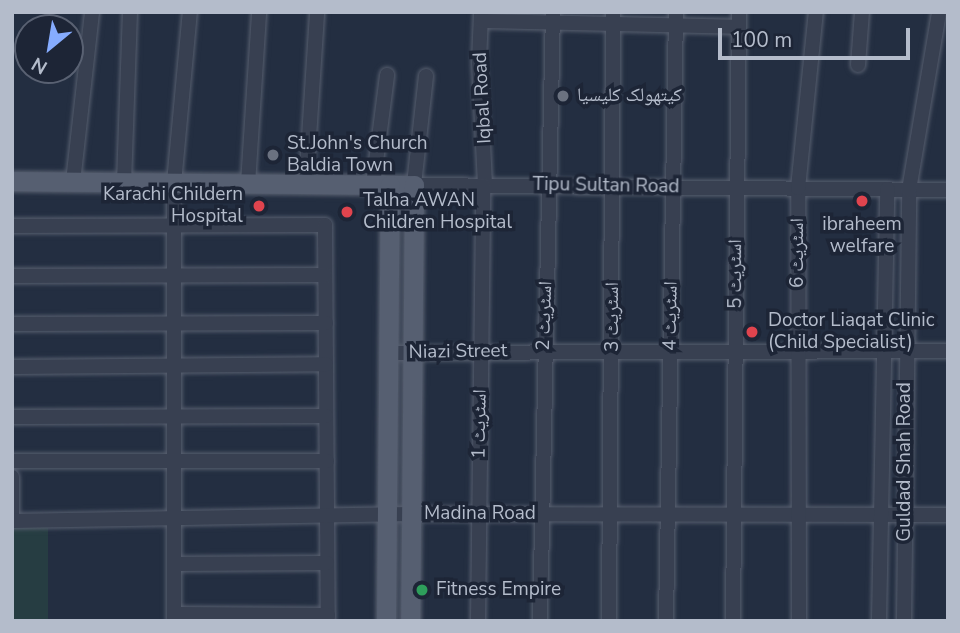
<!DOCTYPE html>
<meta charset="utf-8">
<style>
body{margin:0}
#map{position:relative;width:960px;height:633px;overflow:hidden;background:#232e41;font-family:"Nunito Sans","Noto Naskh Arabic",sans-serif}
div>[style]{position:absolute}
.green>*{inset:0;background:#263d42}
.roads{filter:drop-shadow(0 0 2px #565e6e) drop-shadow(0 0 2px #565e6e)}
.minor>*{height:14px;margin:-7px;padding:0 7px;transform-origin:7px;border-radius:7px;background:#384051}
.major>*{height:19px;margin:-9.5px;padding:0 9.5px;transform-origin:9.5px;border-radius:9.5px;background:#565f71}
.dots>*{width:19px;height:19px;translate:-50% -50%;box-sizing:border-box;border:4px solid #1d2536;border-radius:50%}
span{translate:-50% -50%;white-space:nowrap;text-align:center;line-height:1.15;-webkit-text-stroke:7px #1d2536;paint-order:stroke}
.poi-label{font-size:19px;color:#b4bccb}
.left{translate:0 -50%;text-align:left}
.right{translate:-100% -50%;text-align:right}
.street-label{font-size:19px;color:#b4bccb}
.frame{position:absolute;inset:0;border:14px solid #b4bccb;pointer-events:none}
.north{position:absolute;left:14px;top:14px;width:70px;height:70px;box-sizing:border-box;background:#1d2536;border:2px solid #596172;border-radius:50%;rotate:210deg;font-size:19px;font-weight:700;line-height:28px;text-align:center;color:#b4bccb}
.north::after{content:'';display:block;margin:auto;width:24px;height:32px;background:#86acff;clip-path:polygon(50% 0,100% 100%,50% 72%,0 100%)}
.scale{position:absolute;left:718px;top:28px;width:192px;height:32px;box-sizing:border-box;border:4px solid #b4bccb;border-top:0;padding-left:9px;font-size:21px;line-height:24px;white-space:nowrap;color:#b4bccb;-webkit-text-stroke:5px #1d2536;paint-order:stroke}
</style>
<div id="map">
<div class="green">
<div style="clip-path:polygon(48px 520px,48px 621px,12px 621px,12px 521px)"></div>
</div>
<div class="roads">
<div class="minor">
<div style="left:481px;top:14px;width:48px;rotate:92.4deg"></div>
<div style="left:479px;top:62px;width:123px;rotate:87.2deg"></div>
<div style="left:481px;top:21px;width:258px;rotate:1.3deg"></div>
<div style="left:858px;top:65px;width:53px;rotate:-85.7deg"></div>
<div style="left:426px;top:76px;width:110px;rotate:96.3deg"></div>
<div style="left:414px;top:185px;width:534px;rotate:0.54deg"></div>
<div style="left:73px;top:182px;width:171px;rotate:-83.6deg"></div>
<div style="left:124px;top:183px;width:171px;rotate:-88deg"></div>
<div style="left:248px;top:184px;width:172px;rotate:-86.3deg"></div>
<div style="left:306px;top:184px;width:172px;rotate:-86.3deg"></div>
<div style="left:373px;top:185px;width:111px;rotate:-82.7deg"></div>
<div style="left:12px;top:226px;width:313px;rotate:-0.2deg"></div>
<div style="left:325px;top:225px;width:396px;rotate:89.6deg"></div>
<div style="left:12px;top:276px;width:313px;rotate:-0.2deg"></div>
<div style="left:12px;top:324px;width:314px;rotate:-0.2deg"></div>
<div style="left:389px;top:353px;width:559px;rotate:-0.2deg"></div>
<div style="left:12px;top:367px;width:314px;rotate:-0.5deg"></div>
<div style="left:12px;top:417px;width:314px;rotate:-0.2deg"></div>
<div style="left:12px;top:461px;width:315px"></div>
<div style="left:12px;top:477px;width:44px;rotate:90deg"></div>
<div style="left:12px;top:521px;width:399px;rotate:-1deg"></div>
<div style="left:411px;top:514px;width:537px;rotate:0.11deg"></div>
<div style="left:174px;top:564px;width:153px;rotate:-0.4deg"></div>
<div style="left:174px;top:614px;width:154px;rotate:0.4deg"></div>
<div style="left:174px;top:621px;width:438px;rotate:-90deg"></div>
<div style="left:174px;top:183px;width:172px;rotate:-84.7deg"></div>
<div style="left:478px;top:621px;width:436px;rotate:-89.3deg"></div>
<div style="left:540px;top:621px;width:609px;rotate:-88.78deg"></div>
<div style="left:609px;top:621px;width:609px;rotate:-89.62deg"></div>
<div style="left:666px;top:621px;width:609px;rotate:-89.06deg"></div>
<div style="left:733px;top:621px;width:609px;rotate:-89.44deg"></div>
<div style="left:799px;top:621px;width:433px;rotate:-90.1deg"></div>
<div style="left:798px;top:188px;width:177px;rotate:-84.2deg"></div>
<div style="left:879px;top:621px;width:432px;rotate:-88.9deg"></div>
<div style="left:904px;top:621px;width:431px;rotate:-89.3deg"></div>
<div style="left:909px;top:190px;width:181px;rotate:-80.4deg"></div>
</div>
<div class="major">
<div style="left:12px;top:181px;width:402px;rotate:0.6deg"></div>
<div style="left:414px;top:185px;width:436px;rotate:90.5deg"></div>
<div style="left:386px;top:621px;width:436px;rotate:-89.5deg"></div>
</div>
</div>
<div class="dots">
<div style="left:563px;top:96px;background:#6b7280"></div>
<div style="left:273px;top:155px;background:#6b7280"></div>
<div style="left:862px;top:201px;background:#e0444e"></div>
<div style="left:259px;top:206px;background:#e0444e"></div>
<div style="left:347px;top:212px;background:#e0444e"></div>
<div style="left:752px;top:332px;background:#e0444e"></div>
<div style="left:422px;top:590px;background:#2e9e5b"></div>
</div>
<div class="poi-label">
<span class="left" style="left:577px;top:96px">کیتھولک کلیسیا</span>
<span class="left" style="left:287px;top:155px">St.John's Church<br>Baldia Town</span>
<span class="right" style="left:243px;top:206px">Karachi Childern<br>Hospital</span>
<span class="left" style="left:363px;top:212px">Talha AWAN<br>Children Hospital</span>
<span style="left:862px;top:236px">ibraheem<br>welfare</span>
<span class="left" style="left:768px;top:332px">Doctor Liaqat Clinic<br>(Child Specialist)</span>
<span class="left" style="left:436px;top:590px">Fitness Empire</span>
</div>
<div class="street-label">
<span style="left:483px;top:98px;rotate:-93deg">Iqbal Road</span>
<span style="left:606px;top:186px;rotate:1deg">Tipu Sultan Road</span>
<span style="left:798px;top:253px;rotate:-90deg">اسٹریٹ 6</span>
<span style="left:736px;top:274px;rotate:-90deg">اسٹریٹ 5</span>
<span style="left:545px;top:316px;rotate:-88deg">اسٹریٹ 2</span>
<span style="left:671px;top:316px;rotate:-89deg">اسٹریٹ 4</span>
<span style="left:613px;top:317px;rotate:-90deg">اسٹریٹ 3</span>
<span style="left:458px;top:352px;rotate:-1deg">Niazi Street</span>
<span style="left:480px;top:424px;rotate:-89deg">اسٹریٹ 1</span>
<span style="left:905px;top:462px;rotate:-90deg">Guldad Shah Road</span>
<span style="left:480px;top:514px">Madina Road</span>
</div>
<div class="frame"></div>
<div class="north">N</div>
<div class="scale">100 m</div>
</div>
